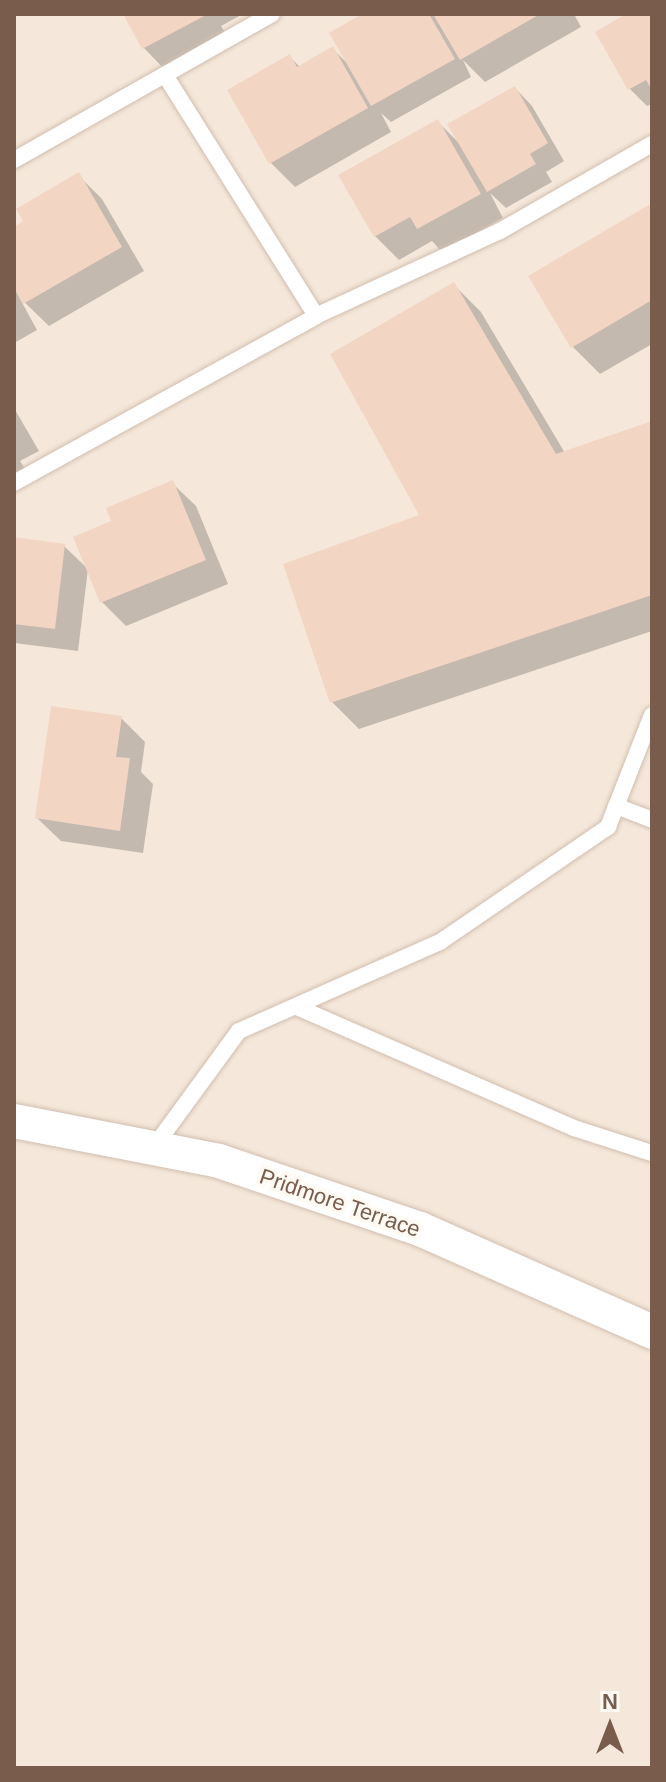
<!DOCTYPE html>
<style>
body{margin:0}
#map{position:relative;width:666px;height:1782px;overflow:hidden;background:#fdf6ec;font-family:Arial,sans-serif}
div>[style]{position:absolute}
.residential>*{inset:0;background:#f5e8da}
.shadow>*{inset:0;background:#0003}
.building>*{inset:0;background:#f3d5c3}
.roads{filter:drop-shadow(0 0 2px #d1beb0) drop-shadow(0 0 2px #d1beb0)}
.lane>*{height:16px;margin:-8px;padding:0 8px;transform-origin:8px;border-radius:8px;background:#fff}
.street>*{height:34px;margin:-17px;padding:0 17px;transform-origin:17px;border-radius:17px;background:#fff}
span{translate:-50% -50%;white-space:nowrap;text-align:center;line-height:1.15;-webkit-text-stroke:8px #fffaf3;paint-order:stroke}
.street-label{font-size:22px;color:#7a5c4d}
.frame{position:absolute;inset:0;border:16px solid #7a5c4d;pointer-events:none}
.north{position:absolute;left:570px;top:1686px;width:80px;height:80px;-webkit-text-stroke:6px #fffaf3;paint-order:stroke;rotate:0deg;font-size:22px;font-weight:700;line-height:32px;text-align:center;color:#7a5c4d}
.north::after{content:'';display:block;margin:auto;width:28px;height:36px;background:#7a5c4d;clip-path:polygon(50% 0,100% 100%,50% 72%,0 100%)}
</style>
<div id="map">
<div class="residential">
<div style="clip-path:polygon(14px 14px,652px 14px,652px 1768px,14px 1768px)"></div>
</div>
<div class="shadow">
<div style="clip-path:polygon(125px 14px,243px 14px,221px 26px,229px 39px,167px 72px,144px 48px)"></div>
<div style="clip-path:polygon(366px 14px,574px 14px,581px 27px,485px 82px,463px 60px,471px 77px,391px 122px,381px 113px,391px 132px,295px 187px,271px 163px,230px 91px,290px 57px,300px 67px,333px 49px,347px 63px)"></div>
<div style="clip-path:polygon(630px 14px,652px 14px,652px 104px,647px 106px,630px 89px)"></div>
<div style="clip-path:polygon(515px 88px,532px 106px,564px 161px,546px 172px,552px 182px,506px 208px,490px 193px,503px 218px,442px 252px,432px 241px,399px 260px,375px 236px,341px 176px,438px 122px,459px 143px)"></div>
<div style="clip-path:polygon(78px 175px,102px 199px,144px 271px,49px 326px,19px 297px,37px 330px,14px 343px,14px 229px)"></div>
<div style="clip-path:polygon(652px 205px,652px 344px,600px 374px,573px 347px,531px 277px)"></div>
<div style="clip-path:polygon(453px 284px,481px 312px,565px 453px,652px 423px,652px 631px,359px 729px,332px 702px,422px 516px)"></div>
<div style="clip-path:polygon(14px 408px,39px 451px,20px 461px,27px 472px,14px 479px)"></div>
<div style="clip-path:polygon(172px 483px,196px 506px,228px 584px,126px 626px,102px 602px)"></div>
<div style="clip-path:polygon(14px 539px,64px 546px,88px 569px,78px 651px,14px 643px)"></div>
<div style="clip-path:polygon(121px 718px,145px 742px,141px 772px,153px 784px,143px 853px,61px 841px,37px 818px)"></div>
</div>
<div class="building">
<div style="clip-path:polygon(123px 14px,208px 14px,142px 49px)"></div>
<div style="clip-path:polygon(362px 14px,429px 14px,455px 59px,371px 106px,329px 33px)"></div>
<div style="clip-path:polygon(433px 14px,540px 14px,460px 60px)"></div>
<div style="clip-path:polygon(626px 14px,652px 14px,652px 90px,646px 80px,628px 90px,595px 32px)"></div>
<div style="clip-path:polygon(333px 46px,368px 108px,269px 164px,227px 90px,290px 54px,297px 67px)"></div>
<div style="clip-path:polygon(515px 86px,548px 143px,530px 154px,536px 164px,487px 192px,447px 124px)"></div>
<div style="clip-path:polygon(438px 119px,481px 194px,417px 229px,410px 217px,374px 237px,338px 175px)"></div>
<div style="clip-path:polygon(79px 172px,122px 247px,23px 304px,14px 288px,14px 227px,23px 221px,16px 209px)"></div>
<div style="clip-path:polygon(652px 203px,652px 300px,571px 348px,528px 276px)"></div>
<div style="clip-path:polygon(454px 282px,556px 454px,652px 421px,652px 595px,330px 703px,283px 564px,419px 515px,330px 354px)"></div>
<div style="clip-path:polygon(173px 480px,206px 560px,100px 603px,73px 537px,111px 521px,106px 508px)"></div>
<div style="clip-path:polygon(14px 537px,65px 544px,55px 629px,14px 624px)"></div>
<div style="clip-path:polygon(51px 706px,122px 716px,116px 757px,130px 758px,120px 831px,35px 818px)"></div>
</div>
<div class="roads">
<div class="lane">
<div style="left:165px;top:75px;width:284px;rotate:57.9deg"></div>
<div style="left:14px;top:160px;width:296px;rotate:-29.5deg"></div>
<div style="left:14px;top:483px;width:345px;rotate:-28.9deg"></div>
<div style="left:316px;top:316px;width:203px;rotate:-24.8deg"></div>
<div style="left:500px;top:231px;width:175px;rotate:-29.8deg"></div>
<div style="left:616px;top:806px;width:39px;rotate:21deg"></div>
<div style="left:297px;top:1007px;width:302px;rotate:23.6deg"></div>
<div style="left:574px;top:1128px;width:82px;rotate:17.8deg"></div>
<div style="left:154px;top:1147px;width:144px;rotate:-53.8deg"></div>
<div style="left:239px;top:1031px;width:220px;rotate:-23.9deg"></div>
<div style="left:440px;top:942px;width:204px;rotate:-34.4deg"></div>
<div style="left:608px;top:827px;width:120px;rotate:-68.6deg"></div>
</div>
<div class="street">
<div style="left:14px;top:1121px;width:209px;rotate:11deg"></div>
<div style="left:219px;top:1161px;width:212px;rotate:18.7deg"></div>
<div style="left:420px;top:1229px;width:254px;rotate:23.9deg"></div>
</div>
</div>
<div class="street-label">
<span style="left:340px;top:1203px;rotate:19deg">Pridmore Terrace</span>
</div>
<div class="frame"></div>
<div class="north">N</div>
</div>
